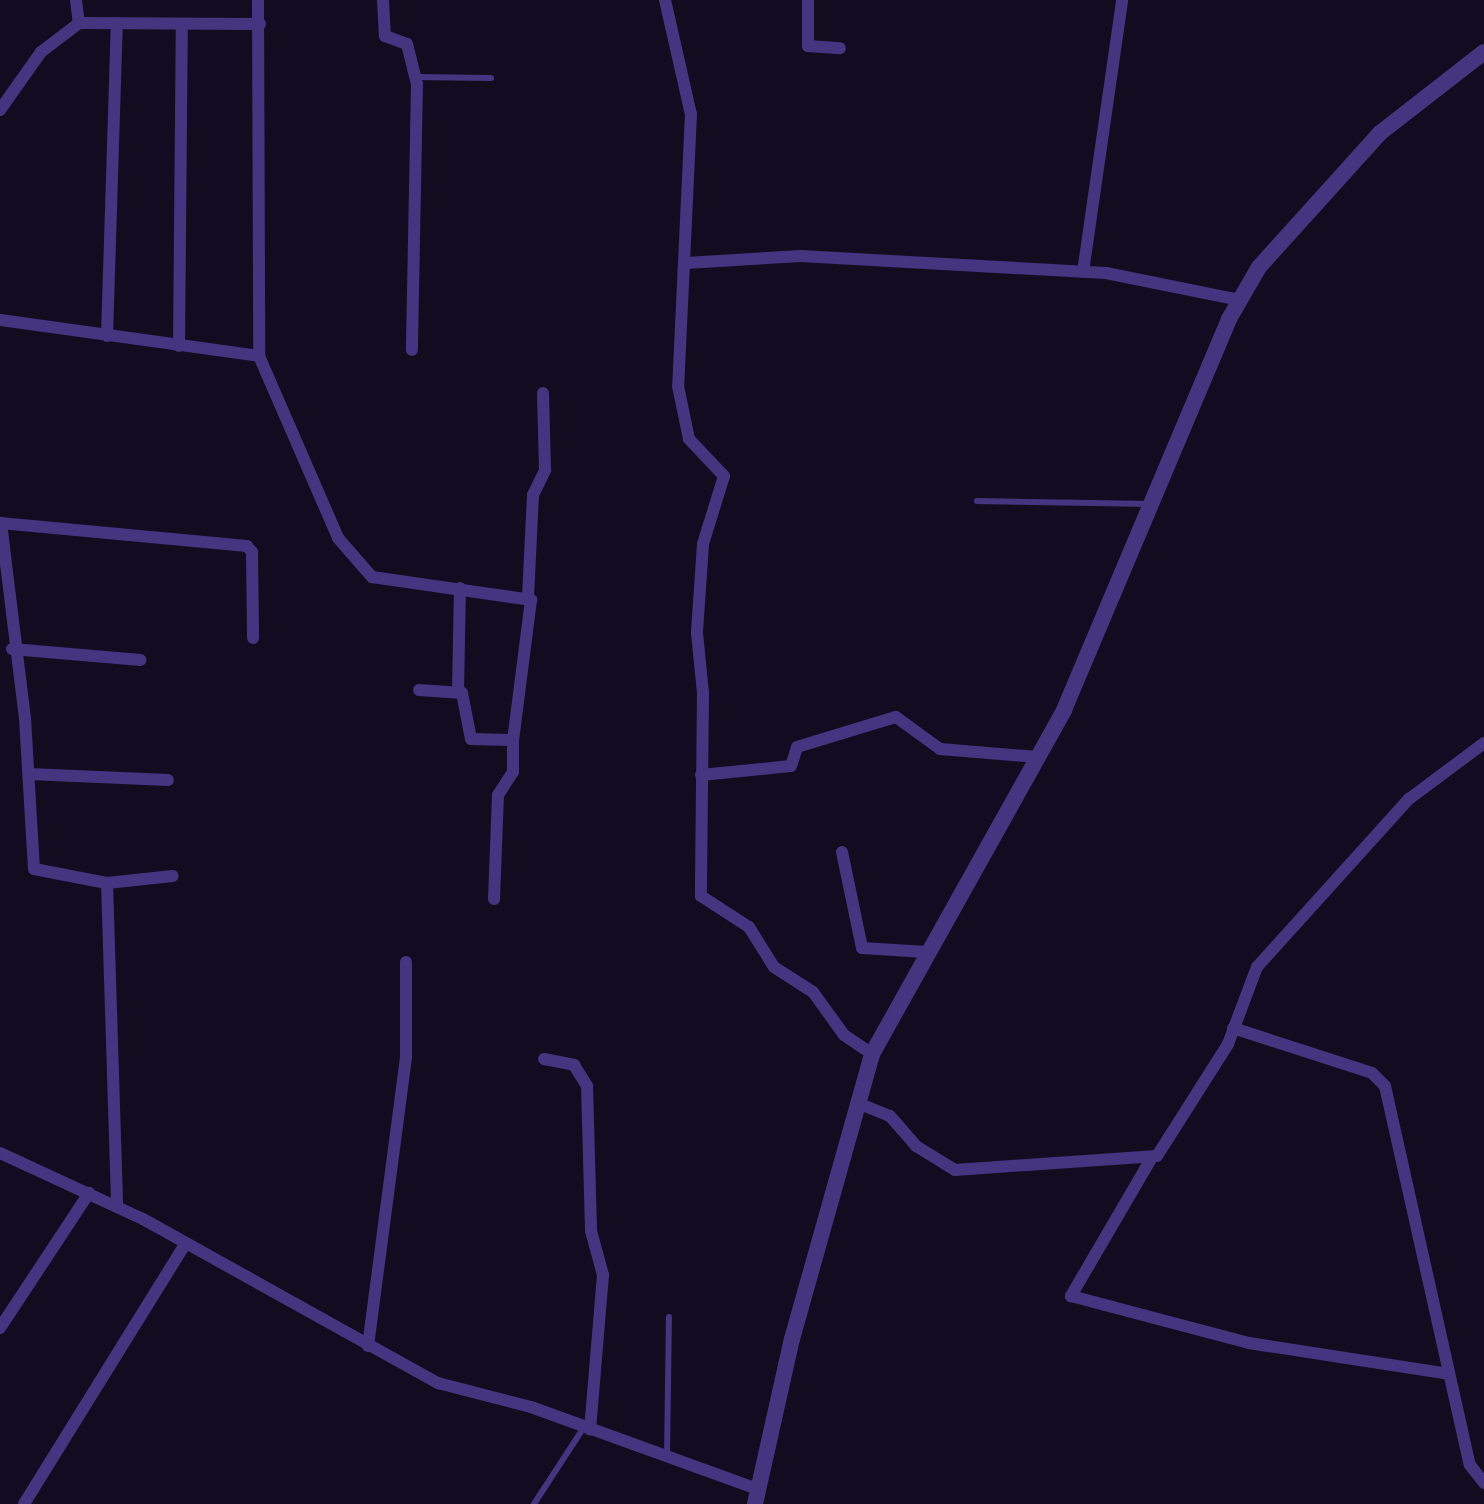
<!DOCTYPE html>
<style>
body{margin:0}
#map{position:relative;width:1484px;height:1504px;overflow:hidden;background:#130c20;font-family:"DM Sans",sans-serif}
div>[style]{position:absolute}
.service>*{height:6px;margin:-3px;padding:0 3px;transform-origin:3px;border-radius:3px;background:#453581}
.minor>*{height:12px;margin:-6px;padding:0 6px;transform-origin:6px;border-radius:6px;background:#453581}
.tertiary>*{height:16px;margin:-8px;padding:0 8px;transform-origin:8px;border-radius:8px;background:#453581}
span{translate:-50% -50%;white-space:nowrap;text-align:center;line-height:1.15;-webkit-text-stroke:5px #130c20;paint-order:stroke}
</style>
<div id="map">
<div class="service">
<div style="left:416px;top:77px;width:75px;rotate:0.8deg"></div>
<div style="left:977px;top:501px;width:174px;rotate:1deg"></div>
<div style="left:667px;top:1456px;width:139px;rotate:-89.2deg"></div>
<div style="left:534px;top:1504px;width:92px;rotate:-57deg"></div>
</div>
<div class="minor">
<div style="left:76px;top:0;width:23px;rotate:83deg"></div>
<div style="left:79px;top:23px;width:181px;rotate:0.3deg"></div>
<div style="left:258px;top:0;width:356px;rotate:89.8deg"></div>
<div style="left:259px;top:356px;width:198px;rotate:66.5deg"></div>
<div style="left:338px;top:538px;width:52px;rotate:48.9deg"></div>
<div style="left:372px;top:577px;width:161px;rotate:8.2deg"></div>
<div style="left:531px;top:600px;width:141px;rotate:97.3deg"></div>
<div style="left:513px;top:740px;width:42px;rotate:-178.6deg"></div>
<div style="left:471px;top:739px;width:47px;rotate:-101.1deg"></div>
<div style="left:462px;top:693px;width:43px;rotate:-176deg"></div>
<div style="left:383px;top:0;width:36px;rotate:87deg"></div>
<div style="left:385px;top:36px;width:23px;rotate:20deg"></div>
<div style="left:407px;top:44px;width:41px;rotate:76deg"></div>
<div style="left:417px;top:84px;width:266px;rotate:91.1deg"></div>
<div style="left:665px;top:0;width:117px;rotate:77.2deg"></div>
<div style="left:691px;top:114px;width:272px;rotate:92.7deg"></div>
<div style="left:678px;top:386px;width:54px;rotate:78.3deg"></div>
<div style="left:689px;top:439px;width:51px;rotate:46.6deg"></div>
<div style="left:724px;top:476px;width:71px;rotate:107.2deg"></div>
<div style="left:703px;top:544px;width:89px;rotate:93.9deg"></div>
<div style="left:697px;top:633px;width:60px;rotate:84.3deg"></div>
<div style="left:703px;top:693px;width:203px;rotate:90.6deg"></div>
<div style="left:701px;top:896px;width:57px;rotate:32.9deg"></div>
<div style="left:749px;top:927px;width:47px;rotate:58deg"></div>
<div style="left:774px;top:967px;width:46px;rotate:32.7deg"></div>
<div style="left:813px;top:992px;width:53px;rotate:54.2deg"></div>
<div style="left:844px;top:1035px;width:34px;rotate:34deg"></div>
<div style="left:808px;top:0;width:46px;rotate:90deg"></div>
<div style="left:808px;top:46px;width:32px;rotate:4deg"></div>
<div style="left:0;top:110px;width:71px;rotate:-54.7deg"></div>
<div style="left:41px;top:52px;width:48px;rotate:-37.3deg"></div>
<div style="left:686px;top:263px;width:115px;rotate:-3.5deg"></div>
<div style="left:801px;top:256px;width:305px;rotate:3.2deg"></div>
<div style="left:1106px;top:273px;width:137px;rotate:11.4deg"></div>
<div style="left:1083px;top:272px;width:275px;rotate:-81.8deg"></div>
<div style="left:0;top:320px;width:261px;rotate:7.9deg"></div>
<div style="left:107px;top:336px;width:313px;rotate:-88.2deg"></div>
<div style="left:179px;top:346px;width:322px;rotate:-89.5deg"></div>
<div style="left:0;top:523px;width:248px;rotate:5.3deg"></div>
<div style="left:247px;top:546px;width:8px;rotate:50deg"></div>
<div style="left:252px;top:552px;width:86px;rotate:89.3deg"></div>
<div style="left:1px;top:523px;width:196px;rotate:83deg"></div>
<div style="left:25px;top:718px;width:151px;rotate:86.6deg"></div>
<div style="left:34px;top:869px;width:74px;rotate:10.9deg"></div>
<div style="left:107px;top:883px;width:324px;rotate:88.2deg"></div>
<div style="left:528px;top:597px;width:102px;rotate:-87.2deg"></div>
<div style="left:533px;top:495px;width:28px;rotate:-64deg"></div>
<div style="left:545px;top:470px;width:77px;rotate:-91.5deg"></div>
<div style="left:12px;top:649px;width:129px;rotate:4.9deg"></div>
<div style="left:458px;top:691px;width:103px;rotate:-88.9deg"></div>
<div style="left:29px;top:774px;width:139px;rotate:2.5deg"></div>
<div style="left:701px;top:775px;width:90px;rotate:-5.7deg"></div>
<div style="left:791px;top:766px;width:20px;rotate:-72deg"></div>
<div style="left:797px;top:747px;width:103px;rotate:-16.9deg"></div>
<div style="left:896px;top:717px;width:54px;rotate:36deg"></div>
<div style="left:940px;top:749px;width:98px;rotate:4.7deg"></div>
<div style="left:842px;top:852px;width:98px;rotate:78.2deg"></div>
<div style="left:862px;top:948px;width:64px;rotate:3.6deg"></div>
<div style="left:107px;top:883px;width:66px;rotate:-6.1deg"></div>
<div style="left:494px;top:899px;width:104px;rotate:-87.8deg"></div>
<div style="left:498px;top:795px;width:27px;rotate:-57deg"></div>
<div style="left:513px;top:772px;width:32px;rotate:-90deg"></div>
<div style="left:1233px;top:1028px;width:146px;rotate:17.9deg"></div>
<div style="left:1372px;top:1073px;width:18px;rotate:45deg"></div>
<div style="left:1385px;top:1086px;width:388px;rotate:77.4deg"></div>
<div style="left:1470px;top:1465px;width:23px;rotate:52deg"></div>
<div style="left:544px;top:1059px;width:31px;rotate:11deg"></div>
<div style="left:574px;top:1065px;width:25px;rotate:58deg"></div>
<div style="left:587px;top:1086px;width:145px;rotate:88.4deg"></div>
<div style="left:591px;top:1231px;width:46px;rotate:74.7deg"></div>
<div style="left:603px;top:1275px;width:155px;rotate:94.8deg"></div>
<div style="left:860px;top:1104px;width:32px;rotate:22deg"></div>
<div style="left:890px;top:1116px;width:40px;rotate:49deg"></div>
<div style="left:916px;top:1146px;width:46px;rotate:31.6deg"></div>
<div style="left:955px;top:1170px;width:202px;rotate:-4deg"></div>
<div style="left:1157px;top:1156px;width:133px;rotate:-57.6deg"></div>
<div style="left:1228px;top:1044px;width:82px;rotate:-69.4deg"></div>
<div style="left:1257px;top:967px;width:227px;rotate:-47.9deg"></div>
<div style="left:1409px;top:799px;width:94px;rotate:-36.7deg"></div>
<div style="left:0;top:1153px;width:157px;rotate:24.8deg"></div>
<div style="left:143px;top:1219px;width:338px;rotate:29.1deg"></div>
<div style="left:438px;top:1383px;width:96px;rotate:14.5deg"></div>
<div style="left:531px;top:1407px;width:241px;rotate:19.9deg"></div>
<div style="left:1151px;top:1159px;width:159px;rotate:120.3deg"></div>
<div style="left:1071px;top:1296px;width:184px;rotate:14.8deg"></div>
<div style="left:1249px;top:1343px;width:202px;rotate:8.8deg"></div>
<div style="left:0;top:1328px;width:162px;rotate:-56.6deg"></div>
<div style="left:368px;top:1346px;width:292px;rotate:-82.5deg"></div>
<div style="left:406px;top:1056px;width:94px;rotate:-90deg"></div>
<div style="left:24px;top:1504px;width:307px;rotate:-58.2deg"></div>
</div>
<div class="tertiary">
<div style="left:755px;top:1504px;width:169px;rotate:-77.4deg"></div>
<div style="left:792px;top:1339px;width:296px;rotate:-74.3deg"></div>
<div style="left:872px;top:1054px;width:394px;rotate:-60.8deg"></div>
<div style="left:1064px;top:710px;width:424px;rotate:-67.1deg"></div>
<div style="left:1229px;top:319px;width:60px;rotate:-60deg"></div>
<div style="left:1259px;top:267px;width:181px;rotate:-47.9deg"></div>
<div style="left:1380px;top:133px;width:132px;rotate:-37.9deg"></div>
</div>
</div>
